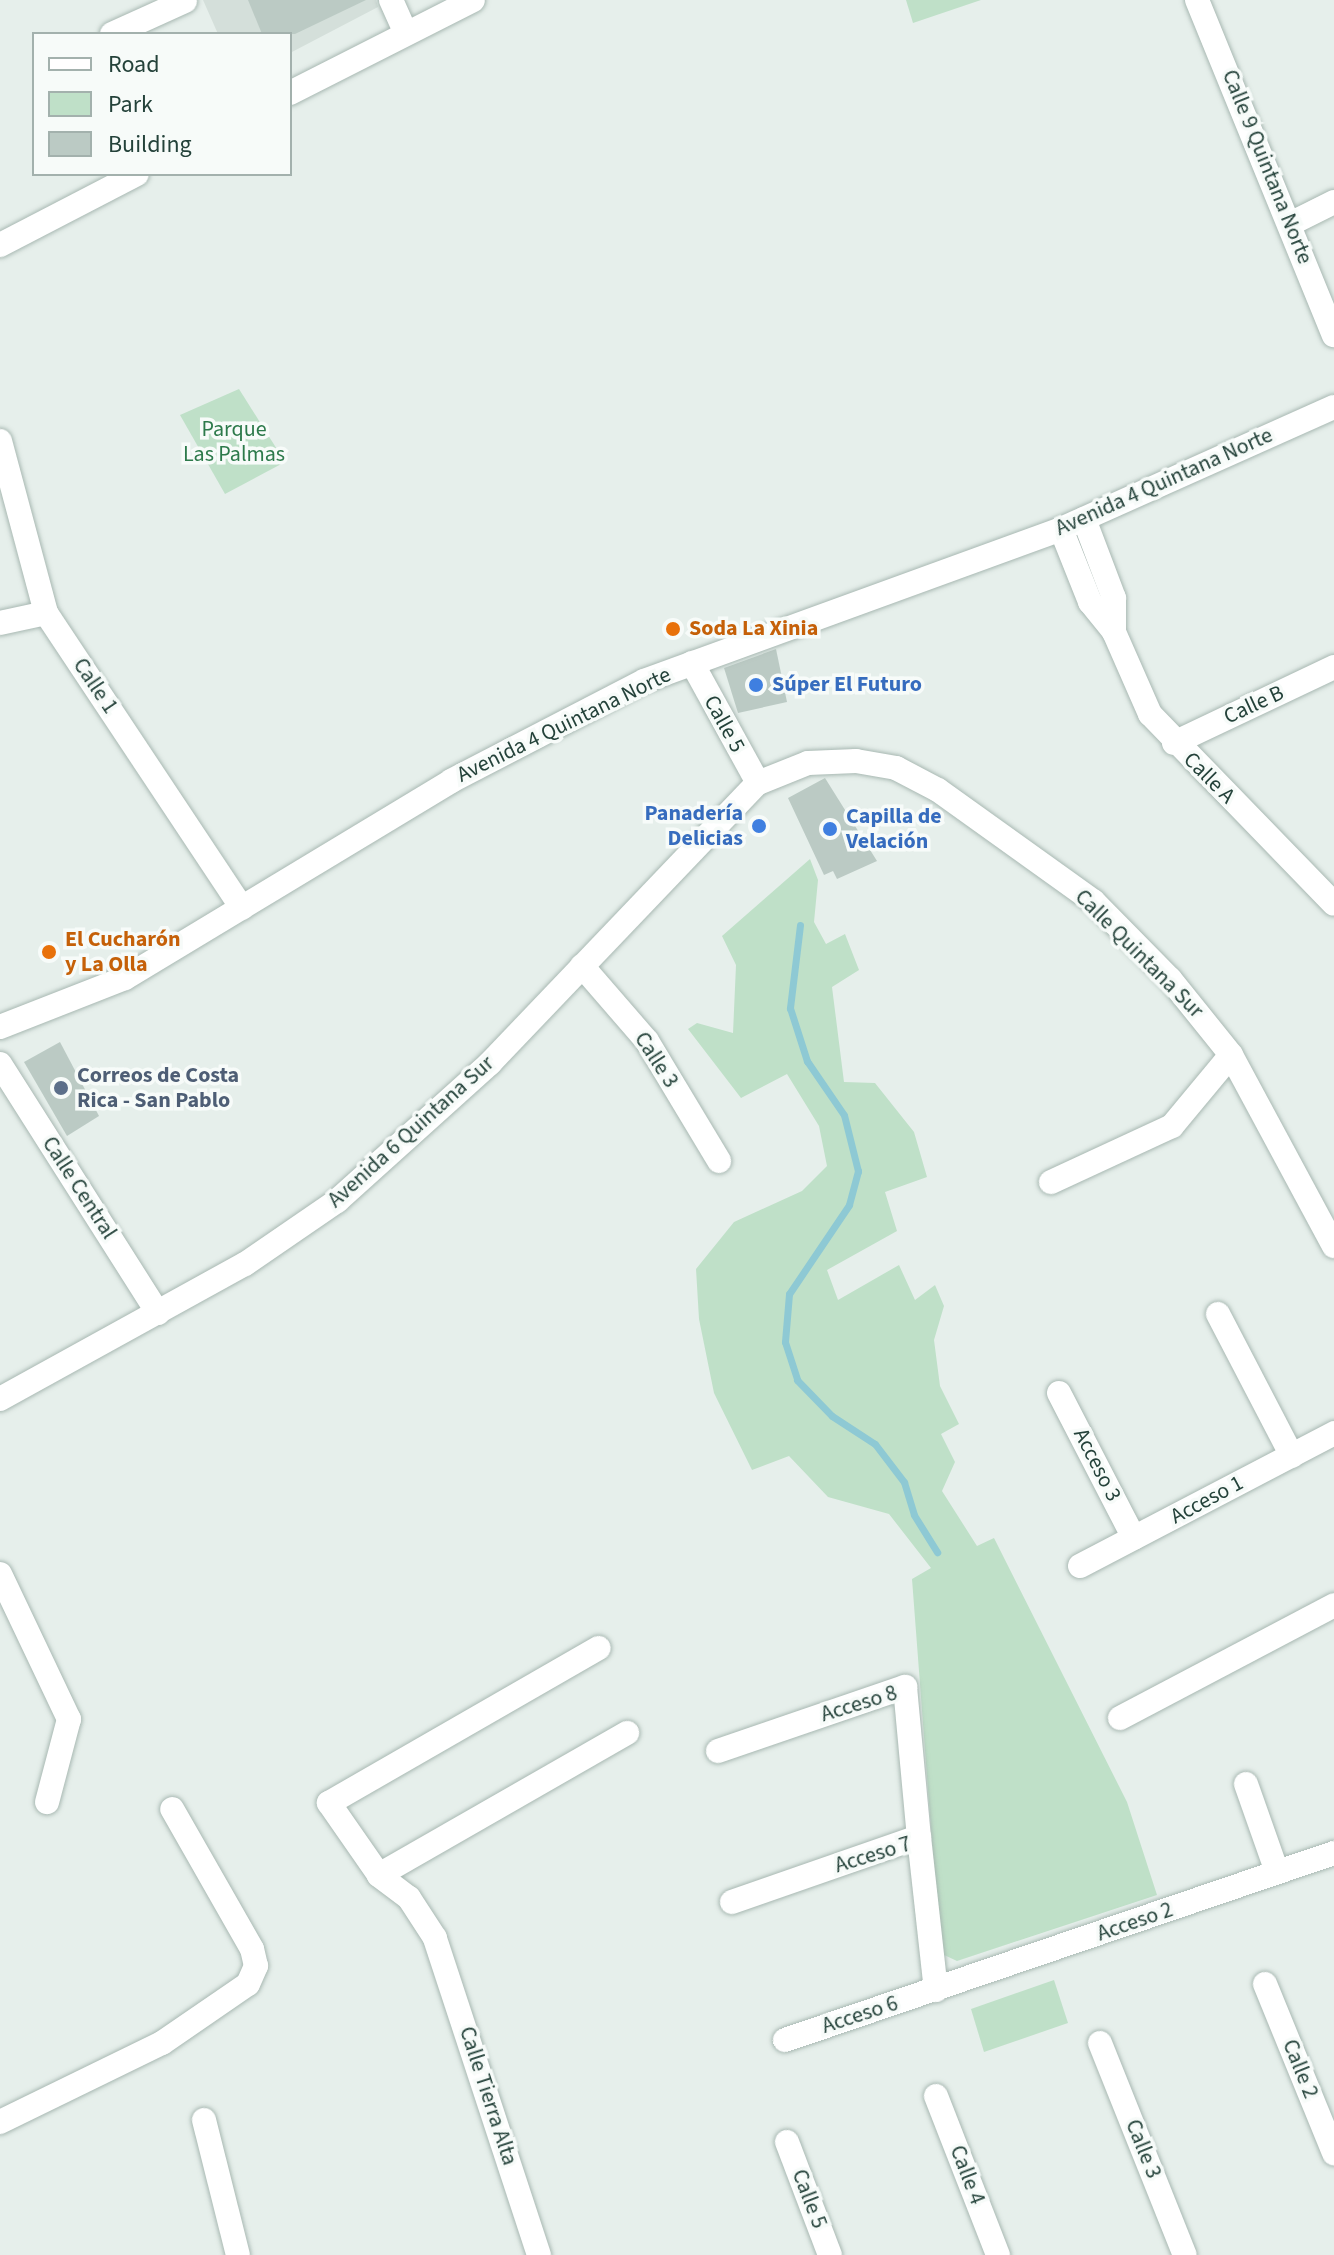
<!DOCTYPE html>
<meta charset="utf-8">
<style>
body{margin:0}
#map{position:relative;width:1334px;height:2255px;overflow:hidden;background:#e6efeb;font-family:"Source Sans 3",sans-serif}
div>[style]{position:absolute}
.built>*{inset:0;background:#d4dfda}
.green>*{inset:0;background:#bfe0c8}
.stream>*{height:7px;margin:-3.5px;padding:0 3.5px;transform-origin:3.5px;border-radius:3.5px;background:#8ec9d4}
.building>*{inset:0;background:#bbcac4}
.roads{filter:drop-shadow(0 0 2px #a8b8b2) drop-shadow(0 0 2px #a8b8b2)}
.minor>*{height:24px;margin:-12px;padding:0 12px;transform-origin:12px;border-radius:12px;background:#fff}
.dots>*{width:22px;height:22px;translate:-50% -50%;box-sizing:border-box;border:4px solid #f7fbf9;border-radius:50%}
span{translate:-50% -50%;white-space:nowrap;text-align:center;line-height:1.15;-webkit-text-stroke:7px #f7fbf9;paint-order:stroke}
.street-label{font-size:22px;color:#24423a}
.park-label{font-size:22px;color:#2d7a4b}
.food-label{font-size:22px;color:#c56008;font-weight:700}
.left{translate:0 -50%;text-align:left}
.shop-label{font-size:22px;color:#366cbe;font-weight:700}
.right{translate:-100% -50%;text-align:right}
.service-label{font-size:22px;color:#4e5e75;font-weight:700}
.legend{position:absolute;left:32px;top:32px;width:260px;height:144px;box-sizing:border-box;background:#f7fbf9;border:2px solid #a3b1ad;margin:0;padding:10px 14px;list-style:none;font-size:24px;color:#24423a}
.legend li{display:flex;align-items:center;gap:16px;height:40px}
.legend b{width:40px;border:2px solid #a3b1ad}
</style>
<div id="map">
<div class="built">
<div style="clip-path:polygon(203px 0,376px 0,378px 7px,290px 53px,290px 34px,218px 34px)"></div>
</div>
<div class="green">
<div style="clip-path:polygon(906px 0,981px 0,913px 23px)"></div>
<div style="clip-path:polygon(239px 389px,285px 462px,225px 494px,180px 415px)"></div>
<div style="clip-path:polygon(810px 859px,818px 880px,814px 922px,826px 944px,845px 934px,859px 970px,832px 987px,844px 1082px,875px 1083px,914px 1132px,927px 1177px,885px 1192px,897px 1231px,827px 1270px,838px 1300px,899px 1265px,915px 1300px,935px 1285px,944px 1306px,934px 1340px,940px 1386px,959px 1424px,941px 1434px,955px 1462px,942px 1491px,977px 1546px,994px 1538px,1127px 1802px,1157px 1895px,957px 1961px,942px 1954px,940px 1947px,912px 1579px,931px 1568px,889px 1514px,828px 1497px,789px 1456px,752px 1470px,714px 1393px,699px 1319px,696px 1269px,734px 1222px,802px 1191px,827px 1166px,819px 1126px,787px 1074px,741px 1098px,688px 1029px,697px 1023px,733px 1033px,736px 965px,722px 936px)"></div>
<div style="clip-path:polygon(1054px 1980px,1068px 2023px,984px 2052px,971px 2009px)"></div>
</div>
<div class="stream">
<div style="left:800px;top:925px;width:84px;rotate:96.9deg"></div>
<div style="left:790px;top:1008px;width:56px;rotate:72.2deg"></div>
<div style="left:807px;top:1061px;width:65px;rotate:55.6deg"></div>
<div style="left:844px;top:1115px;width:58px;rotate:76deg"></div>
<div style="left:858px;top:1171px;width:35px;rotate:105deg"></div>
<div style="left:849px;top:1205px;width:107px;rotate:124deg"></div>
<div style="left:789px;top:1294px;width:48px;rotate:94.8deg"></div>
<div style="left:785px;top:1342px;width:40px;rotate:72deg"></div>
<div style="left:797px;top:1380px;width:50px;rotate:45.8deg"></div>
<div style="left:832px;top:1416px;width:51px;rotate:33.1deg"></div>
<div style="left:875px;top:1444px;width:48px;rotate:52.7deg"></div>
<div style="left:904px;top:1482px;width:34px;rotate:73deg"></div>
<div style="left:914px;top:1515px;width:44px;rotate:58.1deg"></div>
</div>
<div class="building">
<div style="clip-path:polygon(248px 0,366px 0,295px 34px,262px 34px)"></div>
<div style="clip-path:polygon(776px 649px,787px 702px,738px 713px,724px 668px)"></div>
<div style="clip-path:polygon(825px 778px,877px 861px,837px 879px,833px 871px,824px 875px,788px 798px)"></div>
<div style="clip-path:polygon(60px 1042px,99px 1116px,67px 1136px,24px 1062px)"></div>
</div>
<div class="roads">
<div class="minor">
<div style="left:391px;top:0;width:35px;rotate:66deg"></div>
<div style="left:1197px;top:0;width:362px;rotate:67.8deg"></div>
<div style="left:112px;top:34px;width:80px;rotate:-24.3deg"></div>
<div style="left:290px;top:93px;width:205px;rotate:-26.9deg"></div>
<div style="left:1292px;top:223px;width:47px;rotate:-26.6deg"></div>
<div style="left:0;top:245px;width:154px;rotate:-27.4deg"></div>
<div style="left:0;top:441px;width:178px;rotate:75deg"></div>
<div style="left:46px;top:613px;width:354px;rotate:56.4deg"></div>
<div style="left:1084px;top:519px;width:85px;rotate:69.2deg"></div>
<div style="left:1114px;top:598px;width:34px;rotate:90deg"></div>
<div style="left:1061px;top:529px;width:79px;rotate:68.3deg"></div>
<div style="left:1090px;top:602px;width:38px;rotate:51deg"></div>
<div style="left:1114px;top:632px;width:90px;rotate:66.3deg"></div>
<div style="left:1150px;top:714px;width:264px;rotate:45.9deg"></div>
<div style="left:0;top:623px;width:47px;rotate:-12.3deg"></div>
<div style="left:692px;top:663px;width:137px;rotate:61.2deg"></div>
<div style="left:1174px;top:743px;width:177px;rotate:-25.4deg"></div>
<div style="left:582px;top:966px;width:99px;rotate:49.1deg"></div>
<div style="left:647px;top:1041px;width:140px;rotate:59deg"></div>
<div style="left:0;top:1027px;width:134px;rotate:-21.4deg"></div>
<div style="left:125px;top:978px;width:381px;rotate:-31.1deg"></div>
<div style="left:451px;top:781px;width:217px;rotate:-27.4deg"></div>
<div style="left:644px;top:681px;width:444px;rotate:-20deg"></div>
<div style="left:1061px;top:529px;width:299px;rotate:-24.1deg"></div>
<div style="left:0;top:1064px;width:295px;rotate:57.6deg"></div>
<div style="left:1051px;top:1182px;width:133px;rotate:-24.8deg"></div>
<div style="left:1172px;top:1126px;width:92px;rotate:-50.3deg"></div>
<div style="left:1218px;top:1314px;width:160px;rotate:62.5deg"></div>
<div style="left:1059px;top:1393px;width:163px;rotate:62.7deg"></div>
<div style="left:0;top:1399px;width:280px;rotate:-28.9deg"></div>
<div style="left:245px;top:1264px;width:112px;rotate:-34.4deg"></div>
<div style="left:337px;top:1201px;width:206px;rotate:-42deg"></div>
<div style="left:490px;top:1063px;width:388px;rotate:-46.3deg"></div>
<div style="left:758px;top:783px;width:54px;rotate:-21.8deg"></div>
<div style="left:808px;top:763px;width:48px;rotate:-2.4deg"></div>
<div style="left:856px;top:761px;width:41px;rotate:9.9deg"></div>
<div style="left:896px;top:768px;width:47px;rotate:27.6deg"></div>
<div style="left:938px;top:790px;width:191px;rotate:35.6deg"></div>
<div style="left:1093px;top:901px;width:110px;rotate:45.4deg"></div>
<div style="left:1170px;top:979px;width:97px;rotate:51.2deg"></div>
<div style="left:1231px;top:1055px;width:217px;rotate:61.7deg"></div>
<div style="left:1080px;top:1566px;width:287px;rotate:-27.6deg"></div>
<div style="left:0;top:1574px;width:161px;rotate:64.6deg"></div>
<div style="left:69px;top:1719px;width:86px;rotate:104.8deg"></div>
<div style="left:1120px;top:1718px;width:242px;rotate:-27.8deg"></div>
<div style="left:718px;top:1751px;width:198px;rotate:-18.9deg"></div>
<div style="left:905px;top:1687px;width:151px;rotate:84.7deg"></div>
<div style="left:1246px;top:1784px;width:93px;rotate:70.6deg"></div>
<div style="left:379px;top:1875px;width:286px;rotate:-29.8deg"></div>
<div style="left:732px;top:1902px;width:198px;rotate:-19.2deg"></div>
<div style="left:919px;top:1837px;width:154px;rotate:83.7deg"></div>
<div style="left:1265px;top:1984px;width:183px;rotate:67.8deg"></div>
<div style="left:785px;top:2040px;width:580px;rotate:-18.81deg"></div>
<div style="left:1100px;top:2043px;width:228px;rotate:68.2deg"></div>
<div style="left:936px;top:2096px;width:171px;rotate:68.7deg"></div>
<div style="left:204px;top:2120px;width:139px;rotate:75.9deg"></div>
<div style="left:0;top:2122px;width:180px;rotate:-26deg"></div>
<div style="left:162px;top:2043px;width:104px;rotate:-34.5deg"></div>
<div style="left:248px;top:1984px;width:20px;rotate:-66deg"></div>
<div style="left:256px;top:1966px;width:17px;rotate:-103deg"></div>
<div style="left:252px;top:1949px;width:161px;rotate:-119.7deg"></div>
<div style="left:787px;top:2142px;width:121px;rotate:69.2deg"></div>
<div style="left:539px;top:2255px;width:334px;rotate:-108.2deg"></div>
<div style="left:435px;top:1938px;width:48px;rotate:-123deg"></div>
<div style="left:409px;top:1898px;width:38px;rotate:-143deg"></div>
<div style="left:379px;top:1875px;width:88px;rotate:-124.8deg"></div>
<div style="left:329px;top:1803px;width:311px;rotate:-29.9deg"></div>
</div>
</div>
<div class="dots">
<div style="left:673px;top:629px;background:#e8710a"></div>
<div style="left:756px;top:685px;background:#3f7fe0"></div>
<div style="left:759px;top:826px;background:#3f7fe0"></div>
<div style="left:830px;top:829px;background:#3f7fe0"></div>
<div style="left:49px;top:952px;background:#e8710a"></div>
<div style="left:61px;top:1088px;background:#5c6f8a"></div>
</div>
<div class="street-label">
<span style="left:1267px;top:167px;rotate:68deg">Calle 9 Quintana Norte</span>
<span style="left:1164px;top:482px;rotate:-24deg">Avenida 4 Quintana Norte</span>
<span style="left:95px;top:686px;rotate:56deg">Calle 1</span>
<span style="left:1254px;top:705px;rotate:-25deg">Calle B</span>
<span style="left:724px;top:724px;rotate:61deg">Calle 5</span>
<span style="left:564px;top:725px;rotate:-26deg">Avenida 4 Quintana Norte</span>
<span style="left:1209px;top:778px;rotate:45deg">Calle A</span>
<span style="left:1139px;top:954px;rotate:45deg">Calle Quintana Sur</span>
<span style="left:656px;top:1060px;rotate:57deg">Calle 3</span>
<span style="left:411px;top:1132px;rotate:-42deg">Avenida 6 Quintana Sur</span>
<span style="left:79px;top:1188px;rotate:57deg">Calle Central</span>
<span style="left:1097px;top:1465px;rotate:63deg">Acceso 3</span>
<span style="left:1207px;top:1500px;rotate:-28deg">Acceso 1</span>
<span style="left:859px;top:1704px;rotate:-17deg">Acceso 8</span>
<span style="left:873px;top:1855px;rotate:-17deg">Acceso 7</span>
<span style="left:1135px;top:1922px;rotate:-19deg">Acceso 2</span>
<span style="left:860px;top:2015px;rotate:-18deg">Acceso 6</span>
<span style="left:1300px;top:2069px;rotate:68deg">Calle 2</span>
<span style="left:488px;top:2096px;rotate:72deg">Calle Tierra Alta</span>
<span style="left:1143px;top:2149px;rotate:68deg">Calle 3</span>
<span style="left:967px;top:2175px;rotate:69deg">Calle 4</span>
<span style="left:809px;top:2199px;rotate:69deg">Calle 5</span>
</div>
<div class="park-label">
<span style="left:234px;top:442px">Parque<br>Las Palmas</span>
</div>
<div class="food-label">
<span class="left" style="left:689px;top:629px">Soda La Xinia</span>
<span class="left" style="left:65px;top:952px">El Cucharón<br>y La Olla</span>
</div>
<div class="shop-label">
<span class="left" style="left:772px;top:685px">Súper El Futuro</span>
<span class="right" style="left:743px;top:826px">Panadería<br>Delicias</span>
<span class="left" style="left:846px;top:829px">Capilla de<br>Velación</span>
</div>
<div class="service-label">
<span class="left" style="left:77px;top:1088px">Correos de Costa<br>Rica - San Pablo</span>
</div>
<ul class="legend">
<li><b style="height:10px;background:#fff"></b>Road</li>
<li><b style="height:22px;background:#bfe0c8"></b>Park</li>
<li><b style="height:22px;background:#bbcac4"></b>Building</li>
</ul>
</div>
